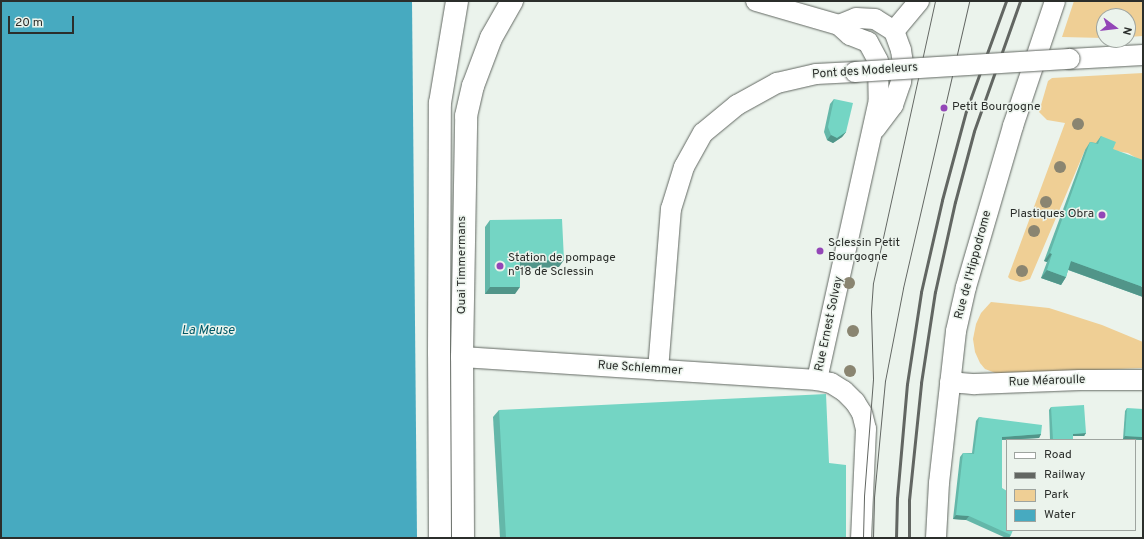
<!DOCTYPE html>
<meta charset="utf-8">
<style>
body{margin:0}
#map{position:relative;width:1144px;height:539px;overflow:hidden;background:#ebf3ec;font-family:Overpass,sans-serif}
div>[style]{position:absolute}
.green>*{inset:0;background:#efcf95}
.water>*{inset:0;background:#47aac0}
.roads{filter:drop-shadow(0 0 1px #626862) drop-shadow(0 0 1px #626862)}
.street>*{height:20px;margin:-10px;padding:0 10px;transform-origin:10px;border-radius:10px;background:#fff}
.secondary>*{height:22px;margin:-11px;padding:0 11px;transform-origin:11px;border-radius:11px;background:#fff}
.tram>*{height:1px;margin:-0.5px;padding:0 0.5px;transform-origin:0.5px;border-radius:0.5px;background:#626662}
.rail>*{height:3px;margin:-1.5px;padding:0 1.5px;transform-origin:1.5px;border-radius:1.5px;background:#626662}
.bridges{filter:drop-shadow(0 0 1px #626862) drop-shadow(0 0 1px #626862)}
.street-bridge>*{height:20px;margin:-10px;padding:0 10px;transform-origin:10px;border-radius:10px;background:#fff}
.trees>*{width:12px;height:12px;margin:-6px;border-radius:50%;background:#8a8571}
.wall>*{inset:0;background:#64b7a9}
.shaded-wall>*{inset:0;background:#519589}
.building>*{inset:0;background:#74d5c4}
.dots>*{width:11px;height:11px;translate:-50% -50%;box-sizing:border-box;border:2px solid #ebf3ec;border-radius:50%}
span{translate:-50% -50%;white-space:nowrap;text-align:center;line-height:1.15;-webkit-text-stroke:3px #ebf3ec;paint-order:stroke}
.street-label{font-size:12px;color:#2b2e2b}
.poi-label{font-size:12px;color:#2b2e2b}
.left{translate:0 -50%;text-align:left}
.right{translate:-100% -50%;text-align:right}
.water-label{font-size:13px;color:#005968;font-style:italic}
.frame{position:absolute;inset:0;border:2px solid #2b2e2b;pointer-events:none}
.legend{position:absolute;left:1006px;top:439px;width:130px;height:92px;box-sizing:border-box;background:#ebf3ec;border:1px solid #9ea49f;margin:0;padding:5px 7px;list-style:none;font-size:12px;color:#2b2e2b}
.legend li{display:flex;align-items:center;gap:8px;height:20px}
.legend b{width:20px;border:1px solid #9ea49f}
.north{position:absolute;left:1096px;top:8px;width:40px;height:40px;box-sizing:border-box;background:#ebf3ec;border:1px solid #9ea49f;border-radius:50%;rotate:105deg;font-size:11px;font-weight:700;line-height:16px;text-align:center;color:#2b2e2b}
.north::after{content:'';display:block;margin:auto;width:14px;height:18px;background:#9346b7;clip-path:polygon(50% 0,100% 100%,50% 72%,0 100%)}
.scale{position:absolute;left:8px;top:16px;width:66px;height:18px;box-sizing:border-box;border:2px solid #2b2e2b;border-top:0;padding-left:5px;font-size:12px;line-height:14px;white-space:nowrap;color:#2b2e2b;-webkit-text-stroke:3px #ebf3ec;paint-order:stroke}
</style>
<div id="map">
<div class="green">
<div style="clip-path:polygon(1074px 1px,1143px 1px,1143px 36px,1128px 37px,1128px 16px,1104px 16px,1104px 38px,1062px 37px)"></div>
<div style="clip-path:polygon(1143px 73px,1143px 162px,1128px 153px,1110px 150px,1085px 150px,1030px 279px,1020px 282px,1010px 279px,1008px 277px,1065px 123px,1047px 120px,1039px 112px,1048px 81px,1052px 78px)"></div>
<div style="clip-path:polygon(991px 302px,1049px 308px,1102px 325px,1143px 342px,1143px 368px,998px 374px,985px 369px,980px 363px,975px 352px,973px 339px,976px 324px,981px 313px)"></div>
</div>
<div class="water">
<div style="clip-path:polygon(1px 1px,412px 1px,417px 538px,1px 538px)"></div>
</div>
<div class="roads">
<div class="street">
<div style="left:756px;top:1px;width:86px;rotate:16.1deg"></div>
<div style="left:839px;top:25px;width:15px;rotate:42deg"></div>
<div style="left:850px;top:35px;width:19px;rotate:21deg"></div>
<div style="left:868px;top:42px;width:21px;rotate:62deg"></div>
<div style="left:878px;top:61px;width:39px;rotate:89deg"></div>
<div style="left:879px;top:100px;width:287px;rotate:102.5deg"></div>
<div style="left:839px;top:25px;width:18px;rotate:-22deg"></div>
<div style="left:856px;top:18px;width:19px;rotate:3deg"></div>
<div style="left:875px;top:19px;width:22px;rotate:32deg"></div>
<div style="left:894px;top:31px;width:39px;rotate:-50deg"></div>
<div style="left:1070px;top:59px;width:73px;rotate:-3.1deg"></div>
<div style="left:875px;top:129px;width:30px;rotate:-53deg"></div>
<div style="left:893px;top:105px;width:24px;rotate:-71deg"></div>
<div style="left:901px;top:82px;width:19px;rotate:-84deg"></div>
<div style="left:903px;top:63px;width:13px;rotate:-99deg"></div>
<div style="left:901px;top:50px;width:20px;rotate:-110deg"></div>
<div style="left:462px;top:357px;width:356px;rotate:3.7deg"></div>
<div style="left:817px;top:380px;width:14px;rotate:12deg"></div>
<div style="left:831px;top:383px;width:15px;rotate:32deg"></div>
<div style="left:844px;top:391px;width:16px;rotate:45deg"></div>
<div style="left:855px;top:402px;width:13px;rotate:58deg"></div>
<div style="left:862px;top:413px;width:16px;rotate:76deg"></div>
<div style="left:866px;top:429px;width:109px;rotate:92.6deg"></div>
<div style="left:658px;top:370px;width:162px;rotate:-85.4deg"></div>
<div style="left:671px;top:209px;width:44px;rotate:-72.8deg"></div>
<div style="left:684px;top:167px;width:39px;rotate:-61deg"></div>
<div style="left:703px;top:133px;width:44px;rotate:-39.5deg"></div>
<div style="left:737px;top:105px;width:46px;rotate:-28.8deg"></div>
<div style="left:777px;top:83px;width:40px;rotate:-13deg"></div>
<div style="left:816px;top:74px;width:39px;rotate:-3deg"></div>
<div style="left:950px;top:382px;width:25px;rotate:5deg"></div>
<div style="left:975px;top:384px;width:105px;rotate:-2.2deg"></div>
<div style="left:1080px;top:380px;width:63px"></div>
<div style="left:936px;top:538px;width:55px;rotate:-86.9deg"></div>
<div style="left:939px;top:483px;width:153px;rotate:-83.6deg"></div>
<div style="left:956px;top:331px;width:45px;rotate:-77.2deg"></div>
<div style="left:966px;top:287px;width:168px;rotate:-73.7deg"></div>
<div style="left:1013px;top:126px;width:132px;rotate:-71.4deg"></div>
</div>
<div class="secondary">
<div style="left:440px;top:538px;width:185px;rotate:-90.3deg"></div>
<div style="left:439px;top:353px;width:250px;rotate:-89.8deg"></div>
<div style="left:440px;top:103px;width:103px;rotate:-80.5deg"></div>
<div style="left:463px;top:538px;width:181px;rotate:-90.3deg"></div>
<div style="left:462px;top:357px;width:241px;rotate:-89deg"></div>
<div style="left:466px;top:116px;width:31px;rotate:-77deg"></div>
<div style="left:473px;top:86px;width:51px;rotate:-69.4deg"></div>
<div style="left:491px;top:38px;width:43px;rotate:-60.4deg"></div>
</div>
</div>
<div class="tram">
<div style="left:863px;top:538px;width:42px;rotate:-88.6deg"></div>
<div style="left:864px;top:496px;width:117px;rotate:-85.6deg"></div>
<div style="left:873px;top:379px;width:68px;rotate:-91.7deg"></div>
<div style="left:871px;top:311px;width:28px;rotate:-86deg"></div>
<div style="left:873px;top:283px;width:289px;rotate:-77.6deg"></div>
<div style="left:873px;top:538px;width:41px;rotate:-88.6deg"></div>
<div style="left:874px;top:497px;width:117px;rotate:-84.6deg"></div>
<div style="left:885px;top:381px;width:95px;rotate:-79deg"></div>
<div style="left:903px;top:288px;width:294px;rotate:-77deg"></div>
</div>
<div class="rail">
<div style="left:896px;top:538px;width:40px;rotate:-88.6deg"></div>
<div style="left:897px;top:498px;width:114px;rotate:-85deg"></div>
<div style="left:907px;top:384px;width:93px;rotate:-81.3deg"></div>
<div style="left:921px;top:292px;width:94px;rotate:-77.1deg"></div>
<div style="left:942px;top:200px;width:92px;rotate:-74.9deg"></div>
<div style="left:966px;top:111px;width:117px;rotate:-70deg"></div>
<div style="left:909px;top:538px;width:38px;rotate:-90deg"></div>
<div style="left:909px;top:500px;width:118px;rotate:-84.1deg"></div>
<div style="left:921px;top:383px;width:92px;rotate:-81.3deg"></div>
<div style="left:935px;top:292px;width:92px;rotate:-77.5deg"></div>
<div style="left:955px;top:202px;width:73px;rotate:-75deg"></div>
<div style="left:974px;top:131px;width:138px;rotate:-70.5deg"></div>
</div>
<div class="bridges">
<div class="street-bridge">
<div style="left:855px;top:72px;width:215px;rotate:-3.5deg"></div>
</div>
</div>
<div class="trees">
<div style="left:1078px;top:124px"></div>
<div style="left:1060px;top:167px"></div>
<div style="left:1046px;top:202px"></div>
<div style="left:1034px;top:231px"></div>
<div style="left:1022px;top:271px"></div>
<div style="left:849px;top:283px"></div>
<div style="left:853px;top:331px"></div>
<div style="left:850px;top:371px"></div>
</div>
<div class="wall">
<div style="clip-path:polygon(834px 99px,846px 132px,842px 137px,833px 143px,827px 140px,824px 132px,830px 104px)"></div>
<div style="clip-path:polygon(1101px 136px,1113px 149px,1143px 297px,1068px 270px,1066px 277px,1061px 285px,1041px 278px,1047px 262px,1044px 261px,1085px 150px,1090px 142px,1096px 143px)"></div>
<div style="clip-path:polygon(490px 220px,559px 267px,520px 268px,515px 294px,485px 294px,485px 227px)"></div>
<div style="clip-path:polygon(1051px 407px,1086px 433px,1084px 436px,1073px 436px,1073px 440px,1050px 440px,1049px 410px)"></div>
<div style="clip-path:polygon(1127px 408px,1143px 440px,1123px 439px,1125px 411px)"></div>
<div style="clip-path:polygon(499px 410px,829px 463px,846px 538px,500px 538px,493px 417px)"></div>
<div style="clip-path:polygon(979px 417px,1041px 434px,1039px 438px,1002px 440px,1002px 488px,1011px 535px,1009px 538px,1006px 538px,966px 520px,953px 519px,960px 457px,963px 453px,972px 453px,976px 421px)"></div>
</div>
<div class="shaded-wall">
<div style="clip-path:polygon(846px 132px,842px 137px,833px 143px,827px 140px,831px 135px)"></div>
<div style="clip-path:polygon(1050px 253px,1052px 254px,1047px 262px,1044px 261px)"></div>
<div style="clip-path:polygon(564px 260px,559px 267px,515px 269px,520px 261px)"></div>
<div style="clip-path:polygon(1071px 261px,1143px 287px,1143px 297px,1066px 269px)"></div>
<div style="clip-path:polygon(1047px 270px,1066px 277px,1061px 285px,1041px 278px)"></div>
<div style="clip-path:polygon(490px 287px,520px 287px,515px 294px,485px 294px)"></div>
<div style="clip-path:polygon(1086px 433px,1084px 436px,1071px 436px,1073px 434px)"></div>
<div style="clip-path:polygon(1041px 434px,1039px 438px,999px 440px,1002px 437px)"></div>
<div style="clip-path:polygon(1125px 436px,1143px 437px,1143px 440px,1123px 439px)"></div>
<div style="clip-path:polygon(956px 515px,969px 516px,966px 520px,953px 519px)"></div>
</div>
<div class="building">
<div style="clip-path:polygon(834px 99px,853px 103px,846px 132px,837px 138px,831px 135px,828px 127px)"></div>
<div style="clip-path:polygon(1101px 136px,1116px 142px,1113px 149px,1143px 160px,1143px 287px,1071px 261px,1066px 277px,1047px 270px,1052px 254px,1050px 253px,1090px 142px,1098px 144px)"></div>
<div style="clip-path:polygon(562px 219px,564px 260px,520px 261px,520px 287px,490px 287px,490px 220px)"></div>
<div style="clip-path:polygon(826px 394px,829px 463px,846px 465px,846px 538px,506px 538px,499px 410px)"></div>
<div style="clip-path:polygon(1084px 405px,1086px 433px,1073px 434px,1073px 440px,1053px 440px,1051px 407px)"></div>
<div style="clip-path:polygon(1127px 408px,1143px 409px,1143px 437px,1125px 436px)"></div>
<div style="clip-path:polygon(979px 417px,1042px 425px,1041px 434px,1002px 437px,1002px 488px,1007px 491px,1007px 530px,1013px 530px,1011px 535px,969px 516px,956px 515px,963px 453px,974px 454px)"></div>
</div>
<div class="dots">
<div style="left:944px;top:108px;background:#9346b7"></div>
<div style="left:1102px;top:215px;background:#9346b7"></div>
<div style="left:820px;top:251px;background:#9346b7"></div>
<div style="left:500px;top:266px;background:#9346b7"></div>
</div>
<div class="street-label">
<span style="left:865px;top:72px;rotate:-4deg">Pont des Modeleurs</span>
<span style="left:463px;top:265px;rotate:-90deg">Quai Timmermans</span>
<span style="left:974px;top:265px;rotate:-75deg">Rue de l'Hippodrome</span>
<span style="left:830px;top:324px;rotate:-78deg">Rue Ernest Solvay</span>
<span style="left:640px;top:369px;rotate:4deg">Rue Schlemmer</span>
<span style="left:1047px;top:382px;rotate:-2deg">Rue Méaroulle</span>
</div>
<div class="poi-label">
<span class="left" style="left:952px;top:108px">Petit Bourgogne</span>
<span class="right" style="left:1094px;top:215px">Plastiques Obra</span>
<span class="left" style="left:828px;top:251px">Sclessin Petit<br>Bourgogne</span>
<span class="left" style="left:508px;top:266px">Station de pompage<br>n°18 de Sclessin</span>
</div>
<div class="water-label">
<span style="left:208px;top:331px">La Meuse</span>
</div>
<div class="frame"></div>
<ul class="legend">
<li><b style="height:5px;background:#fff"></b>Road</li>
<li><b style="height:5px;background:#626662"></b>Railway</li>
<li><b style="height:11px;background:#efcf95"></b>Park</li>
<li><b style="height:11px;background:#47aac0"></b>Water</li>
</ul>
<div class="north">N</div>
<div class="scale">20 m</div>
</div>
